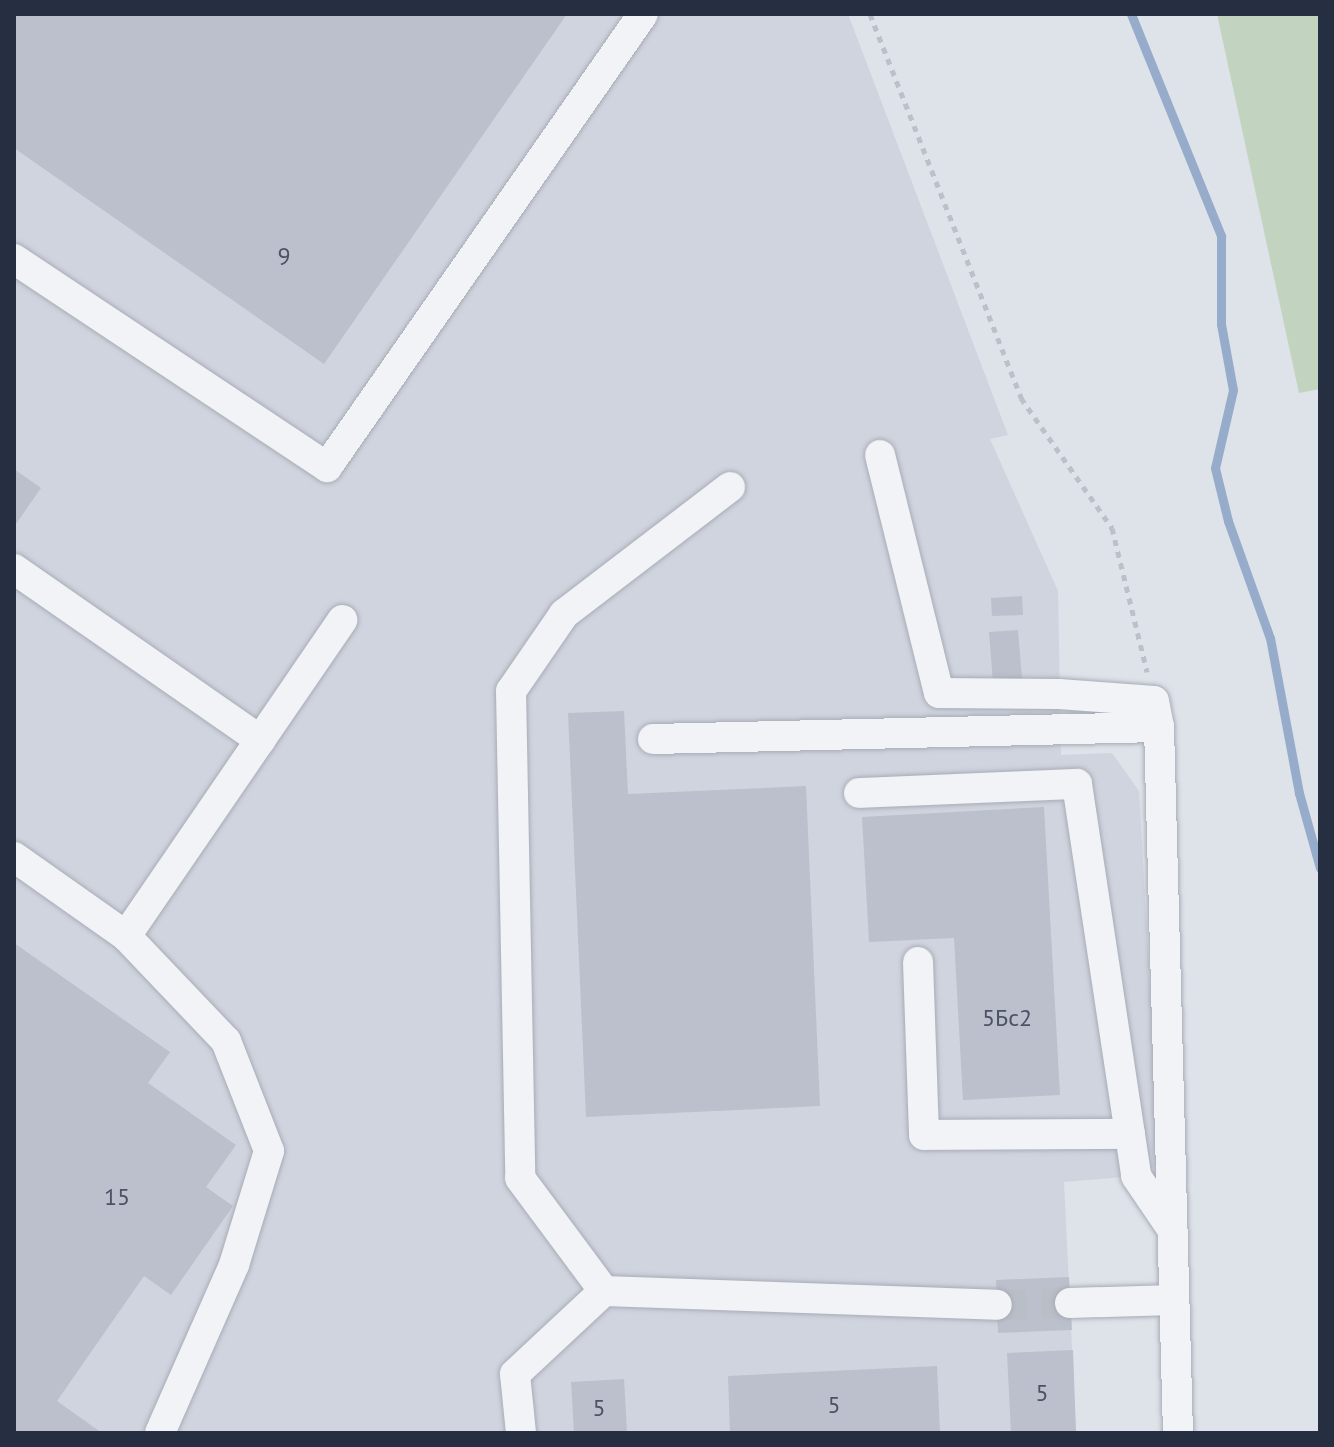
<!DOCTYPE html>
<meta charset="utf-8">
<style>
body{margin:0}
#map{position:relative;width:1334px;height:1447px;overflow:hidden;background:#dee2e9;font-family:"PT Sans",sans-serif}
div>[style]{position:absolute}
.built>*{inset:0;background:#d0d4de}
.green>*{inset:0;background:#c2d3bf}
.stream>*{height:9px;margin:-4.5px;padding:0 4.5px;transform-origin:4.5px;border-radius:4.5px;background:#97accb}
.building>*{inset:0;background:#bbc0cc}
.minor-tunnel>*{height:30px;margin-top:-15px;transform-origin:0;background:repeating-linear-gradient(90deg,#b9bec7 0 30px,transparent 0 45px)}
.path>*{height:5px;margin-top:-2.5px;transform-origin:0;background:repeating-linear-gradient(90deg,#bcc0c8 0 6px,transparent 0 12px)}
.roads{filter:drop-shadow(0 0 2px #a7acb7) drop-shadow(0 0 2px #a7acb7)}
.minor>*{height:30px;margin:-15px;padding:0 15px;transform-origin:15px;border-radius:15px;background:#f1f3f7}
span{translate:-50% -50%;white-space:nowrap;text-align:center;line-height:1.15;-webkit-text-stroke:8px #eef1f6;paint-order:stroke}
.number-label{font-size:24px;color:#4b5264}
.number-label span{-webkit-text-stroke-width:0}
.frame{position:absolute;inset:0;border:16px solid #262e41;pointer-events:none}
</style>
<div id="map">
<div class="built">
<div style="clip-path:polygon(14px 14px,848px 14px,1008px 435px,990px 439px,1058px 591px,1061px 755px,1112px 753px,1139px 791px,1160px 1164px,1136px 1176px,1064px 1182px,1076px 1433px,14px 1433px)"></div>
</div>
<div class="green">
<div style="clip-path:polygon(1217px 14px,1320px 14px,1320px 389px,1299px 393px)"></div>
</div>
<div class="stream">
<div style="left:1131px;top:14px;width:240px;rotate:67.9deg"></div>
<div style="left:1221px;top:236px;width:88px;rotate:90deg"></div>
<div style="left:1221px;top:324px;width:67px;rotate:79.7deg"></div>
<div style="left:1233px;top:390px;width:80px;rotate:103deg"></div>
<div style="left:1215px;top:468px;width:55px;rotate:76.2deg"></div>
<div style="left:1228px;top:521px;width:124px;rotate:70.3deg"></div>
<div style="left:1270px;top:638px;width:158px;rotate:79.4deg"></div>
<div style="left:1299px;top:793px;width:78px;rotate:74.4deg"></div>
</div>
<div class="building">
<div style="clip-path:polygon(14px 14px,567px 14px,324px 364px,14px 148px)"></div>
<div style="clip-path:polygon(14px 469px,41px 488px,16px 524px,14px 522px)"></div>
<div style="clip-path:polygon(1022px 596px,1023px 615px,992px 616px,991px 598px)"></div>
<div style="clip-path:polygon(1018px 630px,1022px 680px,993px 682px,989px 632px)"></div>
<div style="clip-path:polygon(624px 711px,628px 794px,806px 786px,820px 1106px,586px 1117px,568px 713px)"></div>
<div style="clip-path:polygon(1044px 807px,1060px 1095px,963px 1100px,954px 938px,869px 942px,862px 817px)"></div>
<div style="clip-path:polygon(14px 943px,170px 1052px,148px 1083px,236px 1145px,206px 1187px,233px 1206px,171px 1295px,144px 1276px,57px 1401px,102px 1433px,14px 1433px)"></div>
<div style="clip-path:polygon(1069px 1277px,1072px 1330px,998px 1333px,996px 1280px)"></div>
<div style="clip-path:polygon(1073px 1350px,1076px 1433px,1011px 1433px,1007px 1353px)"></div>
<div style="clip-path:polygon(937px 1366px,940px 1433px,730px 1433px,728px 1376px)"></div>
<div style="clip-path:polygon(624px 1379px,627px 1433px,574px 1433px,571px 1382px)"></div>
</div>
<div class="minor-tunnel">
<div style="left:997px;top:1305px;width:73px;rotate:-1.6deg"></div>
</div>
<div class="path">
<div style="left:870px;top:14px;width:413px;rotate:68.5deg"></div>
<div style="left:1021px;top:398px;width:159px;rotate:55deg"></div>
<div style="left:1112px;top:528px;width:148px;rotate:76.3deg"></div>
</div>
<div class="roads">
<div class="minor">
<div style="left:14px;top:259px;width:376px;rotate:33.6deg"></div>
<div style="left:327px;top:467px;width:552px;rotate:-55.1deg"></div>
<div style="left:880px;top:455px;width:245px;rotate:76.1deg"></div>
<div style="left:939px;top:693px;width:120px;rotate:0.5deg"></div>
<div style="left:1059px;top:694px;width:95px;rotate:4.2deg"></div>
<div style="left:1154px;top:701px;width:26px;rotate:79deg"></div>
<div style="left:1159px;top:727px;width:706px;rotate:88.46deg"></div>
<div style="left:730px;top:487px;width:209px;rotate:142.6deg"></div>
<div style="left:564px;top:614px;width:93px;rotate:124.5deg"></div>
<div style="left:511px;top:691px;width:487px;rotate:88.9deg"></div>
<div style="left:520px;top:1178px;width:141px;rotate:53.4deg"></div>
<div style="left:604px;top:1291px;width:393px;rotate:2deg"></div>
<div style="left:14px;top:569px;width:300px;rotate:34.8deg"></div>
<div style="left:653px;top:739px;width:506px;rotate:-1.36deg"></div>
<div style="left:859px;top:793px;width:218px;rotate:-2.4deg"></div>
<div style="left:1077px;top:784px;width:396px;rotate:81.4deg"></div>
<div style="left:1136px;top:1176px;width:64px;rotate:55.8deg"></div>
<div style="left:14px;top:857px;width:137px;rotate:35.2deg"></div>
<div style="left:126px;top:936px;width:145px;rotate:46.4deg"></div>
<div style="left:226px;top:1041px;width:118px;rotate:68.6deg"></div>
<div style="left:269px;top:1151px;width:119px;rotate:107.1deg"></div>
<div style="left:234px;top:1265px;width:184px;rotate:113.8deg"></div>
<div style="left:126px;top:936px;width:383px;rotate:-55.6deg"></div>
<div style="left:918px;top:962px;width:173px;rotate:88deg"></div>
<div style="left:924px;top:1135px;width:206px;rotate:-0.3deg"></div>
<div style="left:1070px;top:1303px;width:104px;rotate:-1.7deg"></div>
<div style="left:521px;top:1433px;width:59px;rotate:-95.8deg"></div>
<div style="left:515px;top:1374px;width:122px;rotate:-43deg"></div>
</div>
</div>
<div class="number-label">
<span style="left:284px;top:256px">9</span>
<span style="left:1007px;top:1018px">5Бс2</span>
<span style="left:117px;top:1197px">15</span>
<span style="left:1042px;top:1393px">5</span>
<span style="left:834px;top:1405px">5</span>
<span style="left:599px;top:1408px">5</span>
</div>
<div class="frame"></div>
</div>
